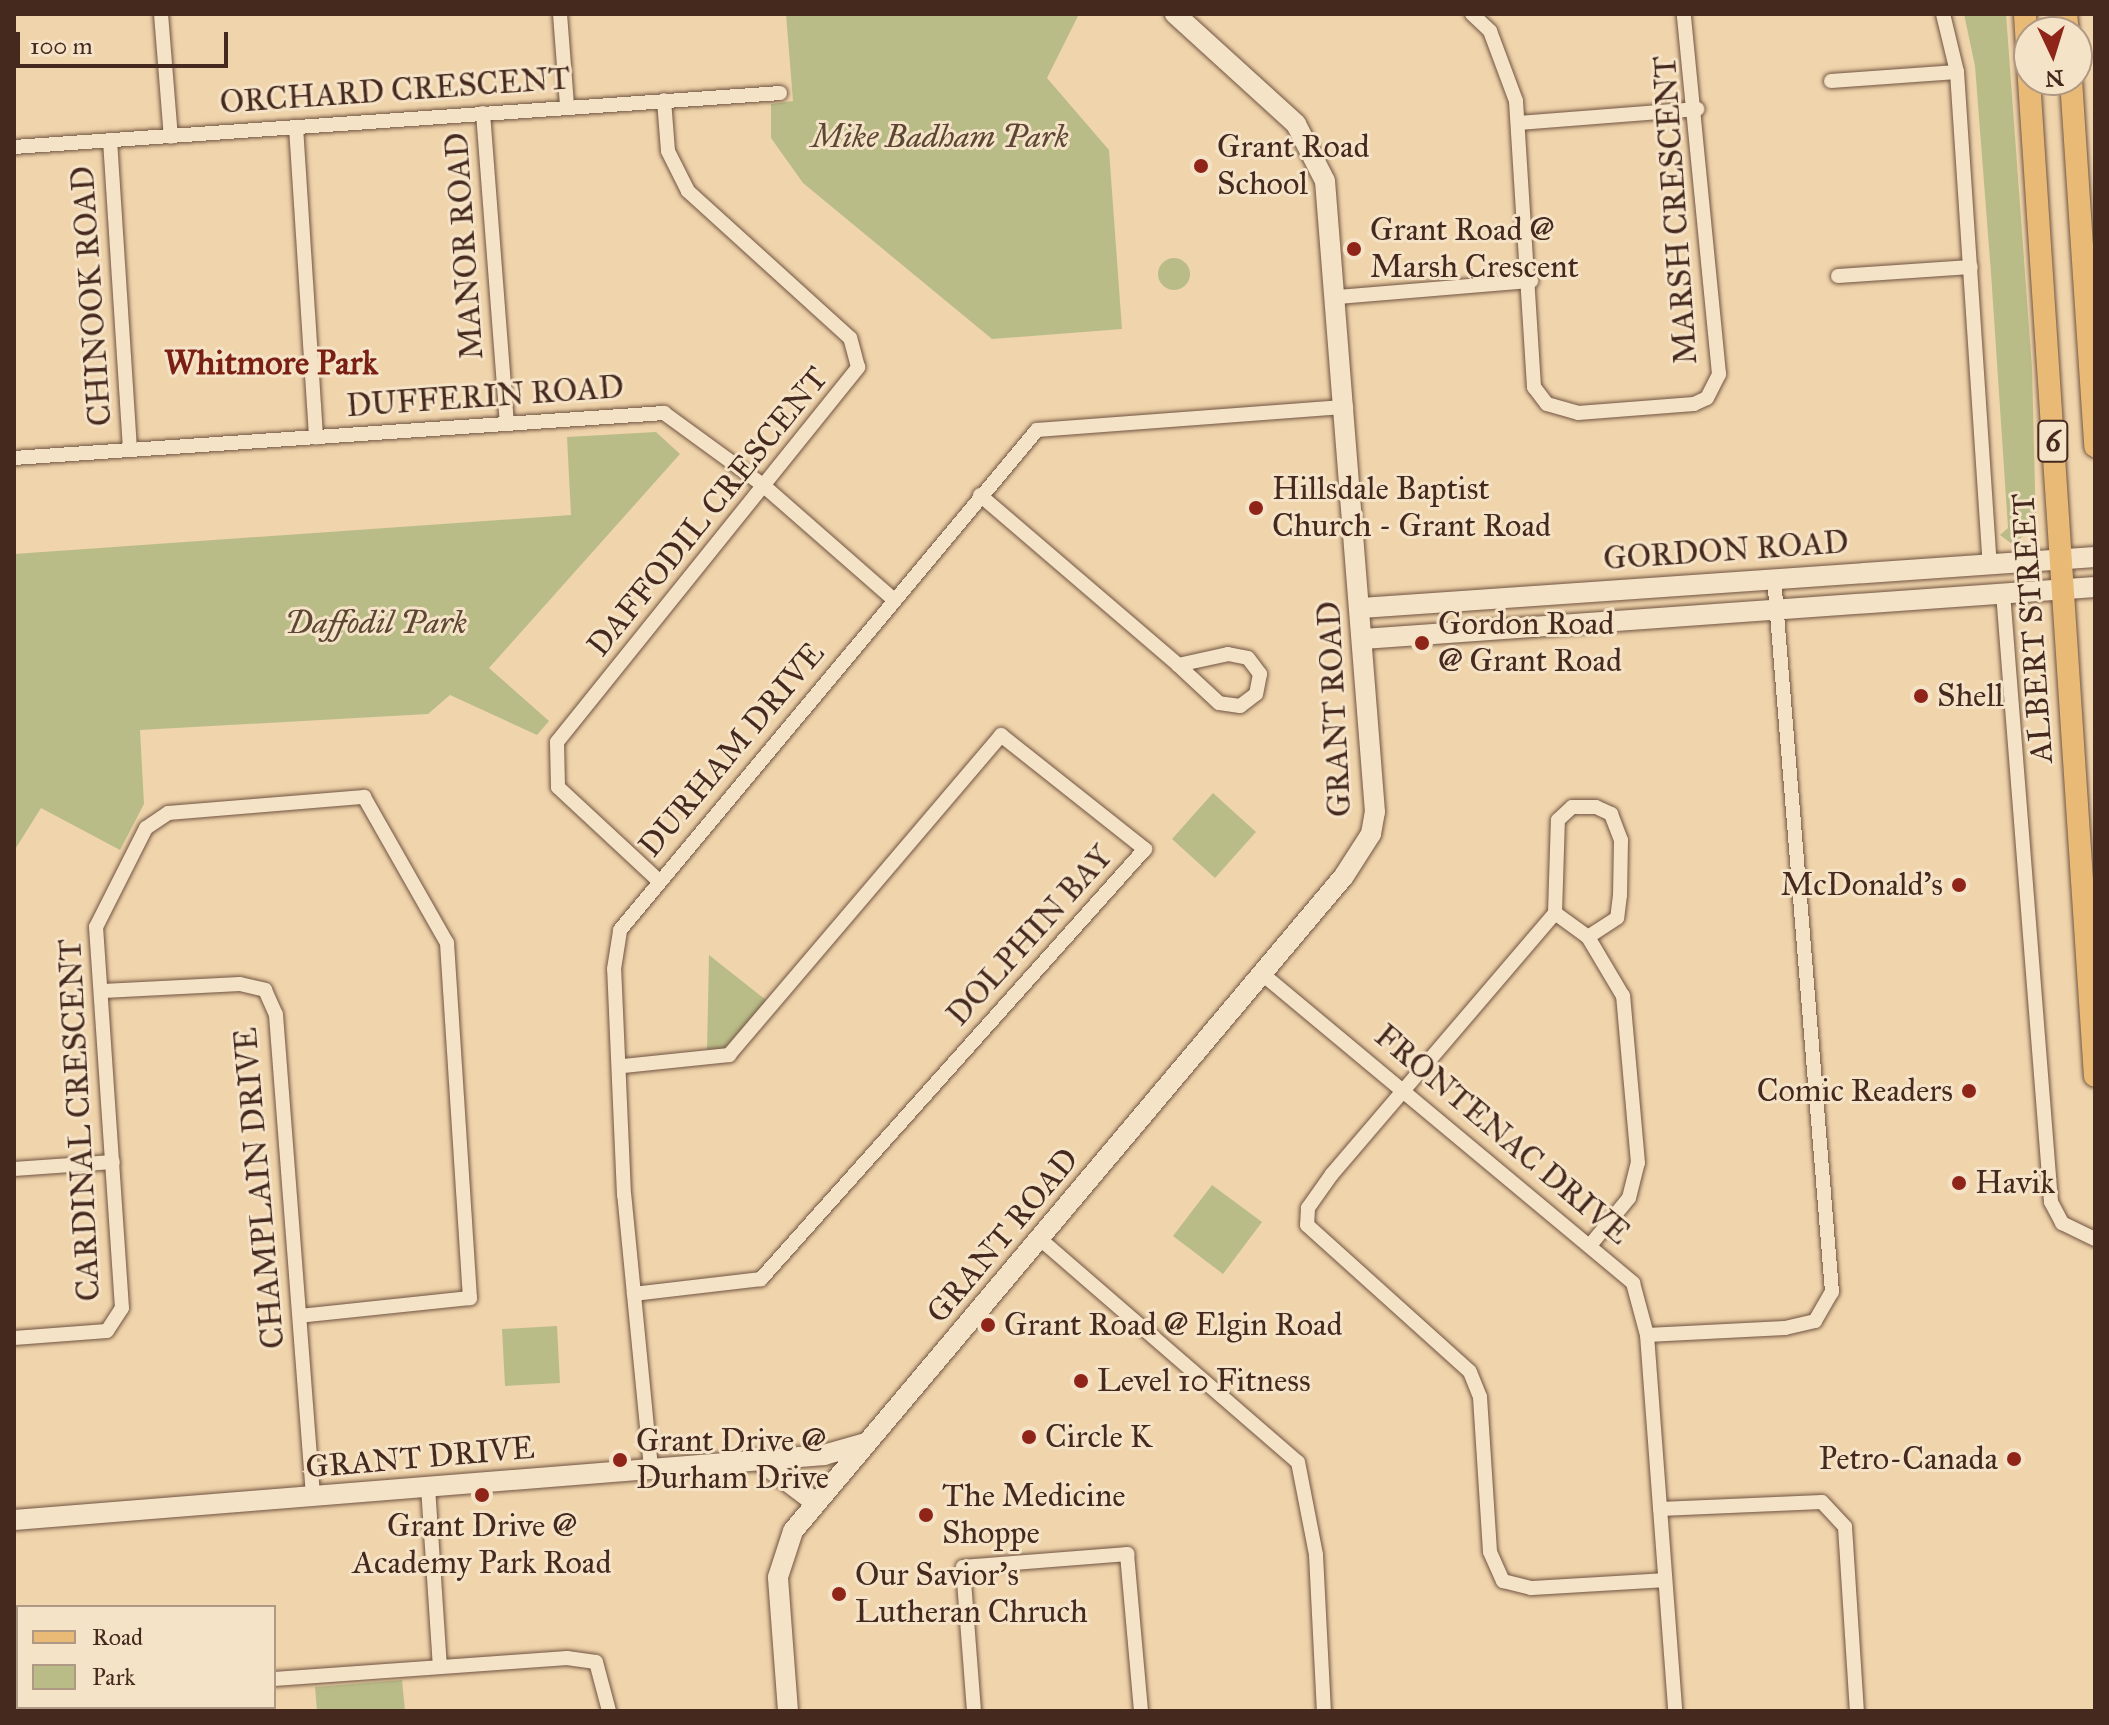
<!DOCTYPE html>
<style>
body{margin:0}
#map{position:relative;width:2109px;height:1725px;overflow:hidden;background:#f0d4ab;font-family:"IM FELL Great Primer",serif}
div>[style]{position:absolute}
.green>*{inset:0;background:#babc88}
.round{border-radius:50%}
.roads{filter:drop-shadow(0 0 2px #705441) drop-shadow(0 0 2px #705441)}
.street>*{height:14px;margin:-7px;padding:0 7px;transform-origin:7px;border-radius:7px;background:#f5e3c8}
.secondary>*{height:20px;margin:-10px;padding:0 10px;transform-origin:10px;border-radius:10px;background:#f5e3c8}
.primary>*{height:22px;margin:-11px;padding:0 11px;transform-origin:11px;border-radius:11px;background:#e8ba76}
.dots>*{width:22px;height:22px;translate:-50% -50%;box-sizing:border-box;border:4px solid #f5e3c8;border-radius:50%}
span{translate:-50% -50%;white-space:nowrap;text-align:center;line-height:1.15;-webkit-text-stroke:6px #f5e3c8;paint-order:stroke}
.shield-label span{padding:2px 6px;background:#f5e3c8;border:2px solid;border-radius:6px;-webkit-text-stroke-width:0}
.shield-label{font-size:30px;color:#46291e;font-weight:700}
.street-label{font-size:32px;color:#46291e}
.park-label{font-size:32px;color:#5d4633;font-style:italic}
.poi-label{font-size:32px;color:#46291e}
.left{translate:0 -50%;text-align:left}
.right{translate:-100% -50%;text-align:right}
.neighbourhood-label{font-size:34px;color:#7a1f14;font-weight:700}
.frame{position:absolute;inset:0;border:16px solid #46291e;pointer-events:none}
.legend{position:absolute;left:16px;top:1605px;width:260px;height:104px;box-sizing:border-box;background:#f5e3c8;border:2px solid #af9984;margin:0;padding:10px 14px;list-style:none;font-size:24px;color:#46291e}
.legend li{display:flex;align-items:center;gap:16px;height:40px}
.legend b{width:40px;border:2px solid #af9984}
.north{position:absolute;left:2013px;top:16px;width:80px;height:80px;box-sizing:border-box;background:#f5e3c8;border:2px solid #af9984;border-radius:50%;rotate:176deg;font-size:22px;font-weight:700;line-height:32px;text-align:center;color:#46291e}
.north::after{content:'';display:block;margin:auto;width:28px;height:36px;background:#8f2418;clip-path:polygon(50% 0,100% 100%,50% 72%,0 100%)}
.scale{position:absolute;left:16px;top:32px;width:212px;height:36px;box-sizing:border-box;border:4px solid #46291e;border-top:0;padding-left:10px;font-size:24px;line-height:28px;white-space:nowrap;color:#46291e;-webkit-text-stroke:6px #f5e3c8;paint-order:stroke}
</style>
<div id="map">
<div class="green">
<div style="clip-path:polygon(786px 14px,1079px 14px,1047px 78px,1109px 150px,1122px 329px,992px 339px,803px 183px,771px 138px,771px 104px,793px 101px)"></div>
<div style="clip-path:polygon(1964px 14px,2006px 14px,2032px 368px,2036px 528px,2012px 544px,2000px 535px,2008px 528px,1991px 273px,1975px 66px)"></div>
<div class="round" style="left:1158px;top:258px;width:32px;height:32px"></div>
<div style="clip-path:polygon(656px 432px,680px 454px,489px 668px,549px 721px,537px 735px,450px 695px,428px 714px,140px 730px,144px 804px,120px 850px,41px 808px,14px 851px,14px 554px,571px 515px,567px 437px)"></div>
<div style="clip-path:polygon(1213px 793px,1256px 832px,1215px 878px,1172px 839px)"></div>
<div style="clip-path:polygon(709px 955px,766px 1000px,726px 1049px,707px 1051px)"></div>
<div style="clip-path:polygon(1212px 1185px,1262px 1222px,1223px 1274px,1173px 1236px)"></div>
<div style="clip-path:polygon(557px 1326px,560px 1383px,505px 1386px,502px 1329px)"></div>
<div style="clip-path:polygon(402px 1680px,405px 1711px,317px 1711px,315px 1687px)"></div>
</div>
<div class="roads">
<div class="street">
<div style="left:161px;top:14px;width:123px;rotate:85.4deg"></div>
<div style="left:560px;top:14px;width:92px;rotate:85.6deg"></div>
<div style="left:1472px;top:14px;width:25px;rotate:43deg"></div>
<div style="left:1490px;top:31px;width:75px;rotate:69.6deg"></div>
<div style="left:1516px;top:101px;width:287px;rotate:86.4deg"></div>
<div style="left:1534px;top:387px;width:21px;rotate:53deg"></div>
<div style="left:1547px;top:404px;width:32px;rotate:16deg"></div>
<div style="left:1578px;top:413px;width:116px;rotate:-4.4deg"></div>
<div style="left:1694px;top:404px;width:14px;rotate:-25deg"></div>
<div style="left:1707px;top:398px;width:27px;rotate:-63deg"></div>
<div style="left:1719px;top:374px;width:362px;rotate:-95.6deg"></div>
<div style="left:1943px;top:14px;width:60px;rotate:76.4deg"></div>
<div style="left:1957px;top:72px;width:493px;rotate:86.2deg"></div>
<div style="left:1831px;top:81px;width:126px;rotate:-4.1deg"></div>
<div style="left:483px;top:113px;width:311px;rotate:85.6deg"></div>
<div style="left:1519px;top:123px;width:179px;rotate:-4.5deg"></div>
<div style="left:296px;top:127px;width:311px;rotate:86.3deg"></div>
<div style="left:110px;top:140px;width:310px;rotate:86.3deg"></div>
<div style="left:14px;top:147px;width:768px;rotate:-4.03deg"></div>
<div style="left:1838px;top:276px;width:133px;rotate:-3.9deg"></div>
<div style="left:1339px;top:297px;width:193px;rotate:-4.8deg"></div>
<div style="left:14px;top:458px;width:652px;rotate:-3.96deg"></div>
<div style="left:664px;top:413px;width:124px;rotate:36.1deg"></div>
<div style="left:764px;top:486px;width:171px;rotate:41.2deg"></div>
<div style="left:980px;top:495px;width:261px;rotate:40.6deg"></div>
<div style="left:2003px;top:593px;width:611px;rotate:85.49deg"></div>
<div style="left:2051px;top:1202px;width:24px;rotate:62deg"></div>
<div style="left:2062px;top:1223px;width:37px;rotate:26deg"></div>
<div style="left:1228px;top:654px;width:20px;rotate:11deg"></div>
<div style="left:1248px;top:658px;width:20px;rotate:53deg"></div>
<div style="left:1260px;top:674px;width:20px;rotate:101deg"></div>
<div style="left:1256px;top:694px;width:20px;rotate:143deg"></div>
<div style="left:1240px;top:706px;width:21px;rotate:-172deg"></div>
<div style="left:1219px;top:703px;width:56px;rotate:-137.2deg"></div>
<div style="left:1178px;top:665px;width:51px;rotate:-12.4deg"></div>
<div style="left:659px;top:881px;width:138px;rotate:-137.1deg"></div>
<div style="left:558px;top:787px;width:45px;rotate:-91.3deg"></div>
<div style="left:557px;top:742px;width:481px;rotate:-51.2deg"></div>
<div style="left:858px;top:367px;width:30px;rotate:-105deg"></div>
<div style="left:850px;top:338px;width:219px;rotate:-137.8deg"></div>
<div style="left:688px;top:191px;width:45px;rotate:-116.6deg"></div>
<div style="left:668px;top:151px;width:51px;rotate:-94.5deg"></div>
<div style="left:1555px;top:913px;width:93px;rotate:-88.2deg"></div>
<div style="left:1558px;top:820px;width:19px;rotate:-43deg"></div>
<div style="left:1572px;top:807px;width:24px"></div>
<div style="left:1596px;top:807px;width:17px;rotate:25deg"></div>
<div style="left:1611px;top:814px;width:28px;rotate:69deg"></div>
<div style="left:1621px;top:840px;width:55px;rotate:91deg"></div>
<div style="left:1620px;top:895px;width:23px;rotate:97deg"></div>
<div style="left:1617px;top:918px;width:35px;rotate:147deg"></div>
<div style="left:1260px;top:972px;width:486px;rotate:39.8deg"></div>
<div style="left:1633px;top:1283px;width:54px;rotate:74.9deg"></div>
<div style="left:1647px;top:1335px;width:377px;rotate:85.7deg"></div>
<div style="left:103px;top:991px;width:137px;rotate:-2.9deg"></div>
<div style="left:240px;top:984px;width:26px;rotate:13deg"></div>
<div style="left:265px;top:990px;width:27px;rotate:66deg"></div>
<div style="left:276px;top:1015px;width:483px;rotate:85.6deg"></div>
<div style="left:623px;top:1066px;width:107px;rotate:-5.9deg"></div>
<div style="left:729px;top:1055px;width:420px;rotate:-49.6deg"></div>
<div style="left:1001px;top:735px;width:184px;rotate:38.4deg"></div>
<div style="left:1145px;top:849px;width:577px;rotate:131.77deg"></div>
<div style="left:761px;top:1279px;width:128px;rotate:173.3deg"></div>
<div style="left:14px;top:1169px;width:99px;rotate:-4deg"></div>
<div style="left:1039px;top:1238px;width:342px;rotate:40.9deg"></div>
<div style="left:1298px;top:1462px;width:95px;rotate:79deg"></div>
<div style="left:1316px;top:1555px;width:156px;rotate:87.1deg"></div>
<div style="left:1592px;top:1243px;width:58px;rotate:-50.6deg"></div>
<div style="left:1629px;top:1198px;width:36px;rotate:-76deg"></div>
<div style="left:1638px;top:1163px;width:168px;rotate:-95.1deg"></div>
<div style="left:1623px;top:996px;width:69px;rotate:-120.7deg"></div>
<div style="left:1588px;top:937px;width:41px;rotate:-144deg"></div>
<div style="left:1555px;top:913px;width:343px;rotate:130.5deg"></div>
<div style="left:1332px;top:1174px;width:42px;rotate:125.2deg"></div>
<div style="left:1308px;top:1208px;width:17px;rotate:93deg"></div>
<div style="left:1307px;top:1225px;width:219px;rotate:42deg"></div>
<div style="left:1470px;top:1372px;width:27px;rotate:68deg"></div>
<div style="left:1480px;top:1397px;width:155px;rotate:86.3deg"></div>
<div style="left:1490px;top:1552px;width:32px;rotate:66deg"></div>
<div style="left:1503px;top:1581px;width:29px;rotate:14deg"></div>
<div style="left:1531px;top:1588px;width:133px;rotate:-3.4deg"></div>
<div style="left:1647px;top:1335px;width:138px;rotate:-2.9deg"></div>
<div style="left:1785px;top:1328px;width:31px;rotate:-13deg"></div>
<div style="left:1815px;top:1321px;width:34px;rotate:-60deg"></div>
<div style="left:1832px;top:1292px;width:716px;rotate:-94.64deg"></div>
<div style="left:14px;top:1338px;width:93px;rotate:-4.3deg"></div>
<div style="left:107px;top:1331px;width:27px;rotate:-57deg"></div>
<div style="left:122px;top:1308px;width:382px;rotate:-93.9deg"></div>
<div style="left:96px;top:927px;width:111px;rotate:-63.2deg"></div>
<div style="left:146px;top:828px;width:27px;rotate:-34deg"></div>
<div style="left:168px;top:813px;width:197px;rotate:-4.7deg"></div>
<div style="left:364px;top:797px;width:168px;rotate:60.4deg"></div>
<div style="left:447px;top:943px;width:356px;rotate:86.3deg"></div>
<div style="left:470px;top:1298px;width:171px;rotate:174deg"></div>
<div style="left:651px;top:1468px;width:274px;rotate:-95.6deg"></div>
<div style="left:624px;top:1195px;width:226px;rotate:-92.5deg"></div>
<div style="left:614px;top:969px;width:39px;rotate:-81deg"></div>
<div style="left:620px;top:930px;width:651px;rotate:-50.17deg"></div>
<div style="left:1037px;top:430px;width:310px;rotate:-4.3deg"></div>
<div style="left:428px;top:1487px;width:180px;rotate:86.2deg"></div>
<div style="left:1660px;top:1509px;width:162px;rotate:-2.5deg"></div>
<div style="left:1822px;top:1502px;width:34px;rotate:47deg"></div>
<div style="left:1845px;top:1527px;width:184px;rotate:86.3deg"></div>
<div style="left:274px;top:1679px;width:294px;rotate:-4.1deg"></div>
<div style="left:567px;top:1658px;width:29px;rotate:8deg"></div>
<div style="left:596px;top:1662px;width:51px;rotate:75.1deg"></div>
<div style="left:14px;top:1697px;width:4px"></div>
<div style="left:109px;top:1707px;width:4px;rotate:90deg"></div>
<div style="left:974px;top:1711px;width:144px;rotate:-94.4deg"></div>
<div style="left:963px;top:1567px;width:165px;rotate:-4.5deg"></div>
<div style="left:1127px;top:1554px;width:158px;rotate:84.9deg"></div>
</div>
<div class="secondary">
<div style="left:1361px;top:608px;width:736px;rotate:-3.97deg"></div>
<div style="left:1363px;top:639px;width:734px;rotate:-4.06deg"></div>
<div style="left:758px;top:1459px;width:73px;rotate:37.2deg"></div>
<div style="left:14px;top:1520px;width:813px;rotate:-4.59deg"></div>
<div style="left:824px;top:1455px;width:44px;rotate:-15.9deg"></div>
<div style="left:788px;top:1711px;width:134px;rotate:-94.3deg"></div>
<div style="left:778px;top:1577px;width:48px;rotate:-71.9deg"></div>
<div style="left:793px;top:1531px;width:856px;rotate:-49.93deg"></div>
<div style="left:1344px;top:876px;width:50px;rotate:-57.3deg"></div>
<div style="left:1371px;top:834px;width:22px;rotate:-80deg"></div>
<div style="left:1375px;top:812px;width:633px;rotate:-94.53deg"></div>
<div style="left:1325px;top:181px;width:64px;rotate:-117deg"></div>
<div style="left:1296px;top:124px;width:164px;rotate:-137.7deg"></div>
</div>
<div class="primary">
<div style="left:2025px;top:14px;width:66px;rotate:86.5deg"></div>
<div style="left:2066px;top:14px;width:18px;rotate:84deg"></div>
<div style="left:2029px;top:80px;width:998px;rotate:86.21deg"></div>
<div style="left:2071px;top:80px;width:367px;rotate:86.2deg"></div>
</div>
</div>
<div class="dots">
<div style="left:1201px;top:166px;background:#8f2418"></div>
<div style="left:1354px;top:249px;background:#8f2418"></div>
<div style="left:1256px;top:508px;background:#8f2418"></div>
<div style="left:1422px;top:643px;background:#8f2418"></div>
<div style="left:1921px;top:696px;background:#8f2418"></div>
<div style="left:1959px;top:885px;background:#8f2418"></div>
<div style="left:1969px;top:1091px;background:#8f2418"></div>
<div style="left:1959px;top:1183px;background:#8f2418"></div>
<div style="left:988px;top:1325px;background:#8f2418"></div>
<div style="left:1081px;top:1381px;background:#8f2418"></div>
<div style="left:1029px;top:1437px;background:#8f2418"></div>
<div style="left:2014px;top:1459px;background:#8f2418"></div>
<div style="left:620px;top:1460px;background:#8f2418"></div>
<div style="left:482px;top:1495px;background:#8f2418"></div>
<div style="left:926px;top:1515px;background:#8f2418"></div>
<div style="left:839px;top:1594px;background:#8f2418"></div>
</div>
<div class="shield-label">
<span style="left:2053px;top:441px">6</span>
</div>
<div class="street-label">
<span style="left:395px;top:91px;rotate:-4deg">ORCHARD CRESCENT</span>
<span style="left:1676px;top:210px;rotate:-94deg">MARSH CRESCENT</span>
<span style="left:465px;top:246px;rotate:-94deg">MANOR ROAD</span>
<span style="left:92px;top:296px;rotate:-94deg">CHINOOK ROAD</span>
<span style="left:485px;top:397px;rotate:-4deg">DUFFERIN ROAD</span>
<span style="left:708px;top:512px;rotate:-51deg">DAFFODIL CRESCENT</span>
<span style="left:1726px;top:551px;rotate:-4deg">GORDON ROAD</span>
<span style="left:2033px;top:628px;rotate:-94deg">ALBERT STREET</span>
<span style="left:1335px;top:709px;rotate:-93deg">GRANT ROAD</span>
<span style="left:732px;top:750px;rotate:-50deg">DURHAM DRIVE</span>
<span style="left:1030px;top:936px;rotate:-48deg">DOLPHIN BAY</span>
<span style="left:80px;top:1120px;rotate:-93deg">CARDINAL CRESCENT</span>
<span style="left:1502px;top:1135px;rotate:40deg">FRONTENAC DRIVE</span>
<span style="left:260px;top:1188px;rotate:-95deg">CHAMPLAIN DRIVE</span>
<span style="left:1003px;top:1236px;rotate:-50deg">GRANT ROAD</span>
<span style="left:420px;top:1458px;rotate:-5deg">GRANT DRIVE</span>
</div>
<div class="park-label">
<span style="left:940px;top:137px">Mike Badham Park</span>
<span style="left:376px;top:623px">Daffodil Park</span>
</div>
<div class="poi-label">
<span class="left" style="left:1217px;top:166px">Grant Road<br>School</span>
<span class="left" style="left:1370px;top:249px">Grant Road @<br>Marsh Crescent</span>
<span class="left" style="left:1272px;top:508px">Hillsdale Baptist<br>Church - Grant Road</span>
<span class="left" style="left:1438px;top:643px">Gordon Road<br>@ Grant Road</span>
<span class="left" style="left:1937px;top:696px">Shell</span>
<span class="right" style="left:1943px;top:885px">McDonald's</span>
<span class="right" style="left:1953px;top:1091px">Comic Readers</span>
<span class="left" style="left:1975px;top:1183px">Havik</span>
<span class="left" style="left:1004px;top:1325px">Grant Road @ Elgin Road</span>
<span class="left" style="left:1097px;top:1381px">Level 10 Fitness</span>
<span class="left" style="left:1045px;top:1437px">Circle K</span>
<span class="left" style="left:636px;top:1460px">Grant Drive @<br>Durham Drive</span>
<span class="right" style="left:1998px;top:1459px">Petro-Canada</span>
<span class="left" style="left:942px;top:1515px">The Medicine<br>Shoppe</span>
<span style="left:482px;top:1545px">Grant Drive @<br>Academy Park Road</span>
<span class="left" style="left:855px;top:1594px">Our Savior's<br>Lutheran Chruch</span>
</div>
<div class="neighbourhood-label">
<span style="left:271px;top:363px">Whitmore Park</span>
</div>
<div class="frame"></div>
<ul class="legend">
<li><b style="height:10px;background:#e8ba76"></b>Road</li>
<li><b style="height:22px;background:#babc88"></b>Park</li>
</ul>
<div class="north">N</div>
<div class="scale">100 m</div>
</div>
